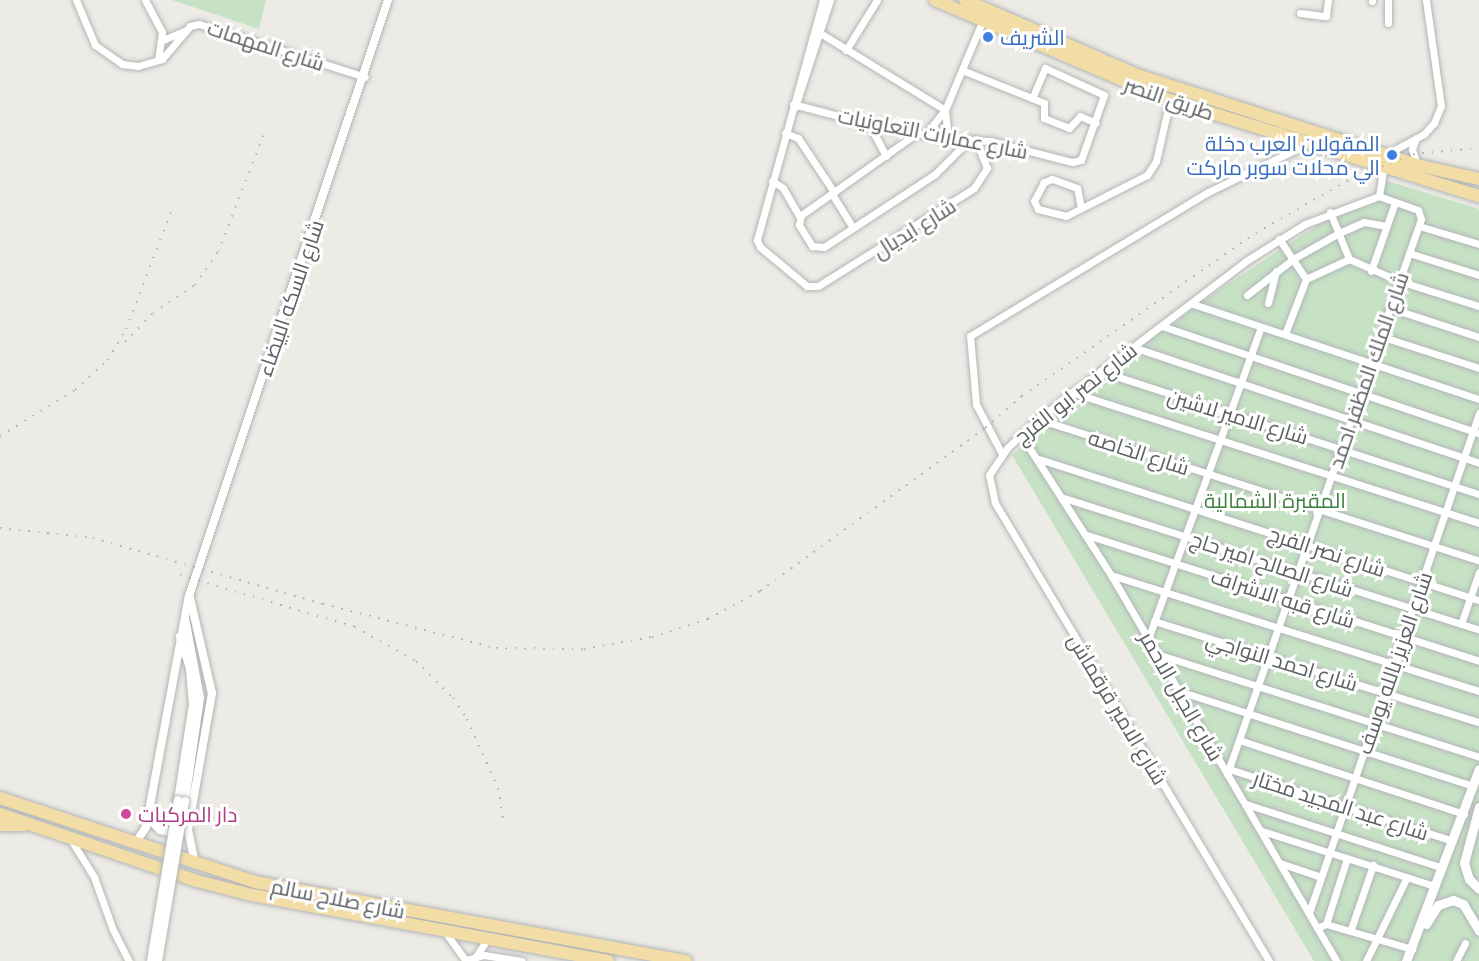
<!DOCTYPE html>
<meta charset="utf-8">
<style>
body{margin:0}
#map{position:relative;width:1479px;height:961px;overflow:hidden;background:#edebe5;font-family:Barlow,Cairo,sans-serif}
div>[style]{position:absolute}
.green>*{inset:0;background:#c6e1c4}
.roads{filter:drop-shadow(0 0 2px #b2b5b8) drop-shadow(0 0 2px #b2b5b8)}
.minor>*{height:7px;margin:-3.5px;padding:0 3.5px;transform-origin:3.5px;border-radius:3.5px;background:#fff}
.tertiary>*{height:8px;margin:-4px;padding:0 4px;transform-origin:4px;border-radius:4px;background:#fff}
.secondary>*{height:9px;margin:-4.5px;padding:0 4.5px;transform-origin:4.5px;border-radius:4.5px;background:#fff}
.trunk>*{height:12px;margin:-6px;padding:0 6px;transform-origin:6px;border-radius:6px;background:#f2dda6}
.rail>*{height:2px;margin-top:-1px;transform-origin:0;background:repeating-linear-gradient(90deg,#b2b3b3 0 1.5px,transparent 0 9.5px)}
.bridges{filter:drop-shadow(0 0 2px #b2b5b8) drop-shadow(0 0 2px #b2b5b8)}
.tertiary-bridge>*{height:8px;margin:-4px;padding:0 4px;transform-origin:4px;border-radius:4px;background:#fff}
.dots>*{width:16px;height:16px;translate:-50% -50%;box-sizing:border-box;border:3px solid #fff;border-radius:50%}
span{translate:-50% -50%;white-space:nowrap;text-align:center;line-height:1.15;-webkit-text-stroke:6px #fff;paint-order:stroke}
.shop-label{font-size:21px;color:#366cbe}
.left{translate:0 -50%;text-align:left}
.right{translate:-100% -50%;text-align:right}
.street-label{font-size:21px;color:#5d6063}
.park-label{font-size:21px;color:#417f40}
.hotel-label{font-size:21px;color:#b23c85}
</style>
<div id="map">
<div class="green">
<div style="clip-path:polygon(172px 0,266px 0,259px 29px)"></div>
<div style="clip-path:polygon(1387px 181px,1479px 209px,1479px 961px,1314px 961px,1012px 455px,1034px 437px,1039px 424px,1053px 411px,1213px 294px,1325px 220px,1375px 204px)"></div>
</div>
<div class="roads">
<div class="minor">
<div style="left:76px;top:0;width:49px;rotate:67.1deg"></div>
<div style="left:95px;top:45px;width:33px;rotate:35deg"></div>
<div style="left:122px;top:64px;width:16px;rotate:7deg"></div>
<div style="left:138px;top:66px;width:25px;rotate:-16deg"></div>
<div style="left:162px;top:59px;width:43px;rotate:-49.7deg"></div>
<div style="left:190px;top:26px;width:9px;rotate:-13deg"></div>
<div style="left:199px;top:24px;width:174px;rotate:17.7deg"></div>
<div style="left:145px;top:0;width:36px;rotate:62deg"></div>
<div style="left:162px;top:32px;width:28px;rotate:98deg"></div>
<div style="left:823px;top:0;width:249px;rotate:105.4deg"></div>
<div style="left:757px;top:240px;width:8px;rotate:67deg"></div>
<div style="left:760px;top:247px;width:61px;rotate:39.7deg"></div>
<div style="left:807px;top:286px;width:11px"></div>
<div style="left:818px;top:286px;width:184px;rotate:-32.1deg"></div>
<div style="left:974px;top:188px;width:24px;rotate:-57deg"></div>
<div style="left:987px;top:168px;width:31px;rotate:-112deg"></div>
<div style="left:1372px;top:0;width:1px;rotate:90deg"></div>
<div style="left:1388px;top:0;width:23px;rotate:90deg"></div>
<div style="left:1300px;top:13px;width:26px;rotate:7deg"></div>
<div style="left:1326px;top:16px;width:16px;rotate:-83deg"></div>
<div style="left:820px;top:33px;width:147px;rotate:31.6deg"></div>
<div style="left:163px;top:40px;width:25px;rotate:-23deg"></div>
<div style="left:846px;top:50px;width:59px;rotate:-58.2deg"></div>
<div style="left:962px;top:70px;width:88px;rotate:21.9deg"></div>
<div style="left:1044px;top:103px;width:15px;rotate:90deg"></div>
<div style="left:1044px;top:118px;width:27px;rotate:22deg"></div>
<div style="left:1069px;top:128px;width:16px;rotate:-47deg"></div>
<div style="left:1080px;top:116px;width:17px;rotate:24deg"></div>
<div style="left:793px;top:104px;width:79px;rotate:14.7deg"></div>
<div style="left:869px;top:124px;width:80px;rotate:10.8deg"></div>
<div style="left:948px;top:139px;width:42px;rotate:2.7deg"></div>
<div style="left:990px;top:141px;width:85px;rotate:14.4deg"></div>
<div style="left:1072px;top:162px;width:9px;rotate:-13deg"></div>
<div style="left:1081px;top:160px;width:69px;rotate:-70.5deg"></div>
<div style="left:1104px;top:95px;width:65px;rotate:-155.4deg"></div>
<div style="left:1045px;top:68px;width:33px;rotate:113deg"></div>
<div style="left:795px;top:107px;width:113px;rotate:-71.9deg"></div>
<div style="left:945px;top:110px;width:29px;rotate:84deg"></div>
<div style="left:869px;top:124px;width:36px;rotate:62deg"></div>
<div style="left:785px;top:133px;width:14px;rotate:21deg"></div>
<div style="left:798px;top:138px;width:65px;rotate:56.3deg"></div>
<div style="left:917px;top:133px;width:142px;rotate:144.7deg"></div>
<div style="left:801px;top:215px;width:10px;rotate:101deg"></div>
<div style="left:799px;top:225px;width:25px;rotate:58deg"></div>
<div style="left:812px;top:246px;width:12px;rotate:5deg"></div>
<div style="left:824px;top:247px;width:133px;rotate:-33.3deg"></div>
<div style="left:935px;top:174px;width:49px;rotate:-45deg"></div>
<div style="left:926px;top:134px;width:31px;rotate:-52deg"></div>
<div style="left:945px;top:110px;width:95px;rotate:-67.2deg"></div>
<div style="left:1416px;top:138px;width:12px;rotate:110deg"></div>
<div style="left:1412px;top:149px;width:16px;rotate:72deg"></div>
<div style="left:1387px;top:154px;width:42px;rotate:-28.4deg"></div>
<div style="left:1424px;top:134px;width:15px;rotate:-48deg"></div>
<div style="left:1434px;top:123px;width:18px;rotate:-68deg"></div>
<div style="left:1441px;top:106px;width:107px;rotate:-98.1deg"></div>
<div style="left:772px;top:181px;width:13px;rotate:32deg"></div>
<div style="left:783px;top:188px;width:34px;rotate:60deg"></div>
<div style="left:832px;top:194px;width:39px;rotate:58deg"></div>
<div style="left:1081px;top:208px;width:20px;rotate:-101deg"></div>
<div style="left:1077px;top:188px;width:27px;rotate:-160deg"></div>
<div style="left:1052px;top:179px;width:9px;rotate:159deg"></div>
<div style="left:1044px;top:182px;width:21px;rotate:118deg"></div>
<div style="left:1034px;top:201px;width:9px;rotate:63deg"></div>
<div style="left:1038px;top:209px;width:29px;rotate:14deg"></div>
<div style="left:1066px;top:216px;width:91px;rotate:-26.8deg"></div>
<div style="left:1147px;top:175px;width:17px;rotate:-57deg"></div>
<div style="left:1156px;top:161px;width:63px;rotate:-77.1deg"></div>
<div style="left:1330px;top:212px;width:51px;rotate:68deg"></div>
<div style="left:1419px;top:226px;width:63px;rotate:16.7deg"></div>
<div style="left:1279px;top:239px;width:48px;rotate:56deg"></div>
<div style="left:1409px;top:253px;width:73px;rotate:17.4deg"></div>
<div style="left:1371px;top:271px;width:73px;rotate:-70.8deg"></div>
<div style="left:1247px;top:295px;width:58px;rotate:-38deg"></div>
<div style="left:1293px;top:259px;width:53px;rotate:-29.5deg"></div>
<div style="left:1339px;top:233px;width:27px;rotate:-24deg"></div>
<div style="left:1364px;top:222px;width:23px;rotate:10deg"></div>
<div style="left:1268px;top:303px;width:33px;rotate:-76deg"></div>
<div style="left:1193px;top:304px;width:301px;rotate:18.4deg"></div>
<div style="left:1390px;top:308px;width:94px;rotate:18deg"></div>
<div style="left:1162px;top:326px;width:335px;rotate:18.7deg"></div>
<div style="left:1285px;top:334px;width:59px;rotate:-69.1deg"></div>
<div style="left:1306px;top:279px;width:47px;rotate:-24.9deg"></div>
<div style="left:1349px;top:259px;width:55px;rotate:23.7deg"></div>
<div style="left:1399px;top:281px;width:84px;rotate:17.4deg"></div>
<div style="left:1380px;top:336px;width:104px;rotate:17.9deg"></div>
<div style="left:1133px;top:347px;width:365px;rotate:18.5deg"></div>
<div style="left:1100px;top:371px;width:398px;rotate:18deg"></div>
<div style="left:1071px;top:392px;width:429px;rotate:17.8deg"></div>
<div style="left:1038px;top:419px;width:463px;rotate:17.8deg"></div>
<div style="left:1021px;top:435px;width:166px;rotate:57.3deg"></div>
<div style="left:1111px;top:575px;width:447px;rotate:59.7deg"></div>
<div style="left:1002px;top:454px;width:56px;rotate:-117.5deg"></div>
<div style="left:976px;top:404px;width:68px;rotate:-95deg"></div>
<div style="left:970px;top:336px;width:278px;rotate:-31.2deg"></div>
<div style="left:1208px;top:192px;width:112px;rotate:-25.9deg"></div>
<div style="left:1039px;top:459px;width:462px;rotate:17.8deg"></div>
<div style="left:1064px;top:498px;width:435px;rotate:17.6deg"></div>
<div style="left:1087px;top:535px;width:412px;rotate:17.8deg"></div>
<div style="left:1111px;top:575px;width:386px;rotate:17.5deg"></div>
<div style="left:1154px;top:621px;width:340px;rotate:17.3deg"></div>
<div style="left:1461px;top:624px;width:55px;rotate:-70.9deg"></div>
<div style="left:1148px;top:639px;width:332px;rotate:-70.1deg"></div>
<div style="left:1157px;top:654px;width:338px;rotate:17.7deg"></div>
<div style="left:1179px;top:691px;width:309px;rotate:17.9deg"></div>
<div style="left:1239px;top:740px;width:237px;rotate:18.2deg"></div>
<div style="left:1229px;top:769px;width:235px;rotate:17.8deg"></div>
<div style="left:1227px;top:774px;width:588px;rotate:-70.73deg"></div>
<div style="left:1421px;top:219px;width:9px;rotate:-108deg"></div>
<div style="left:1418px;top:210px;width:41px;rotate:-160.3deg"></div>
<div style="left:1246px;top:804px;width:204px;rotate:18deg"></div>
<div style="left:1262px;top:831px;width:181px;rotate:17.7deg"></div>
<div style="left:71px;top:840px;width:44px;rotate:58.1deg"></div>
<div style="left:94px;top:877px;width:56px;rotate:70.3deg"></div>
<div style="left:113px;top:930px;width:35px;rotate:63deg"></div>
<div style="left:1280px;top:863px;width:43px;rotate:18.9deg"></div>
<div style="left:1309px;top:913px;width:528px;rotate:-71.22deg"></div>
<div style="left:1326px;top:924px;width:69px;rotate:-72.3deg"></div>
<div style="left:1317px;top:928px;width:10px;rotate:-24deg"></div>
<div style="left:1326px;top:924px;width:90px;rotate:16.2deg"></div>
<div style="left:1351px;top:929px;width:68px;rotate:-71deg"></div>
<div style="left:445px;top:932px;width:36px;rotate:54deg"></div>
<div style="left:475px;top:958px;width:24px;rotate:-57deg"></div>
<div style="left:466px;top:960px;width:19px;rotate:-16deg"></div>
<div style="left:484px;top:955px;width:38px;rotate:9deg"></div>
<div style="left:1269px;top:961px;width:534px;rotate:-120.89deg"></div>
<div style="left:995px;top:503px;width:29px;rotate:-102deg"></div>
<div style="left:989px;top:475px;width:32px;rotate:-56deg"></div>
<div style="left:1007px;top:448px;width:42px;rotate:-43.1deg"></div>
<div style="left:1038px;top:419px;width:261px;rotate:-37.2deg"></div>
<div style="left:1246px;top:261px;width:70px;rotate:-32.1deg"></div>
<div style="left:1305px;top:224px;width:79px;rotate:-20.7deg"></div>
<div style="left:1379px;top:196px;width:31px;rotate:-81deg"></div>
<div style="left:1366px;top:961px;width:93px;rotate:-64deg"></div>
<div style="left:1456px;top:961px;width:20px;rotate:-63deg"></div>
</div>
<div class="tertiary">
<div style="left:190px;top:598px;width:98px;rotate:77deg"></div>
<div style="left:212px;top:693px;width:139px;rotate:99.9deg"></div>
<div style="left:188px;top:830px;width:35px;rotate:78deg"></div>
<div style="left:178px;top:800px;width:97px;rotate:-81.1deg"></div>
<div style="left:193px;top:704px;width:36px;rotate:-95deg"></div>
<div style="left:190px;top:668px;width:33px;rotate:-108deg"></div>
<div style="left:185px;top:801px;width:104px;rotate:-81.7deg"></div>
<div style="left:200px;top:698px;width:81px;rotate:-100.6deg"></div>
<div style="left:148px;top:818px;width:17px;rotate:45deg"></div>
<div style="left:160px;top:830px;width:17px;rotate:13deg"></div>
<div style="left:136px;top:842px;width:18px;rotate:-56deg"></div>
<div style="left:146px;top:827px;width:235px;rotate:-79.5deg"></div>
<div style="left:189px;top:596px;width:628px;rotate:-71.54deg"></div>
</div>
<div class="secondary">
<div style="left:1479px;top:807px;width:58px;rotate:105deg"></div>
<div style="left:1464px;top:863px;width:17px;rotate:73deg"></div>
<div style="left:1469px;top:879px;width:14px;rotate:45deg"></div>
<div style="left:1426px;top:924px;width:22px;rotate:-58deg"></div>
<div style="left:1438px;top:905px;width:16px;rotate:-18deg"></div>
<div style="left:1453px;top:900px;width:11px;rotate:22deg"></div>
<div style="left:1463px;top:904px;width:31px;rotate:59deg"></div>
<div style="left:1406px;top:961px;width:205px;rotate:-69.2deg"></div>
</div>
<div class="trunk">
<div style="left:935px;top:0;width:255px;rotate:23.1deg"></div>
<div style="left:1170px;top:100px;width:324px;rotate:17.3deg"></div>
<div style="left:965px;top:0;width:191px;rotate:23.5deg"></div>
<div style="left:1140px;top:76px;width:295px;rotate:17.8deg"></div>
<div style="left:1421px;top:166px;width:59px;rotate:12.6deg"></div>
<div style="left:0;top:798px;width:268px;rotate:18.2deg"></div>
<div style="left:255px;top:882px;width:438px;rotate:10.4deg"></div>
<div style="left:0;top:814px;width:208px;rotate:18.8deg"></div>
<div style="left:197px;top:881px;width:57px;rotate:14.3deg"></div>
<div style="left:252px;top:895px;width:362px;rotate:10.5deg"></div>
<div style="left:0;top:825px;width:23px"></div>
</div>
</div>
<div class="rail">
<div style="left:125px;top:342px;width:40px;rotate:-46deg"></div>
<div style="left:153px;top:313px;width:50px;rotate:-33.7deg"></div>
<div style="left:195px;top:285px;width:40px;rotate:-55.1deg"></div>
<div style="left:218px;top:252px;width:130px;rotate:-68.8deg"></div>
<div style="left:0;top:436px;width:88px;rotate:-31.5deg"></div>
<div style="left:75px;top:390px;width:45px;rotate:-42.3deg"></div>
<div style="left:108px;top:360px;width:36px;rotate:-60deg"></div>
<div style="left:126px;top:329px;width:125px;rotate:-69deg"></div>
<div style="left:0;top:528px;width:94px;rotate:6.1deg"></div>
<div style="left:93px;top:538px;width:239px;rotate:16deg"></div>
<div style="left:323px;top:604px;width:179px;rotate:14.3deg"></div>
<div style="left:496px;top:648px;width:88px;rotate:0.7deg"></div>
<div style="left:584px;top:649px;width:69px;rotate:-10deg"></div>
<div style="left:652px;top:637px;width:59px;rotate:-17.8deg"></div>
<div style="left:708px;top:619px;width:59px;rotate:-28.3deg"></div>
<div style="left:760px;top:591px;width:278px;rotate:-35.9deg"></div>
<div style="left:985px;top:428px;width:49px;rotate:-40.9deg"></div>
<div style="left:1022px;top:396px;width:285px;rotate:-34.9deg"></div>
<div style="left:1256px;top:233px;width:105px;rotate:-29.7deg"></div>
<div style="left:1347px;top:181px;width:71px;rotate:-22.2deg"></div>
<div style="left:1413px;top:154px;width:66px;rotate:-5.2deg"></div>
<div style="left:180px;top:575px;width:183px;rotate:16.5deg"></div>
<div style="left:355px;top:627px;width:70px;rotate:29.1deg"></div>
<div style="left:416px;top:661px;width:52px;rotate:45deg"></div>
<div style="left:453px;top:698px;width:25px;rotate:56deg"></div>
<div style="left:467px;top:719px;width:76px;rotate:65.8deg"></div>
<div style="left:498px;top:788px;width:33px;rotate:81deg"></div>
</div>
<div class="bridges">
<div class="tertiary-bridge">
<div style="left:151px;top:961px;width:163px;rotate:-80.5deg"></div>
<div style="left:158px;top:961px;width:162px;rotate:-80.4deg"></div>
</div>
</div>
<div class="dots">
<div style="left:988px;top:37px;background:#3f7fe0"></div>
<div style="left:1392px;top:155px;background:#3f7fe0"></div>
<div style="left:126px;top:814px;background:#d1479c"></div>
</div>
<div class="shop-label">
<span class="left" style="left:1000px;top:37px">الشريف</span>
<span class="right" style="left:1380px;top:155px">المقولان العرب دخلة<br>الي محلات سوبر ماركت</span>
</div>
<div class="street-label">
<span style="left:266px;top:45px;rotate:18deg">شارع المهمات</span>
<span style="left:1169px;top:98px;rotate:19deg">طريق النصر</span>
<span style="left:933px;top:133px;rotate:11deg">شارع عمارات التعاونيات</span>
<span style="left:914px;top:228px;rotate:-32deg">شارع ايديال</span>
<span style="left:290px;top:298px;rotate:-71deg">شارع السكه البيضاء</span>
<span style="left:1368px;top:370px;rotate:-71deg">شارع الملك المظفر احمد</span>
<span style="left:1075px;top:393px;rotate:-38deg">شارع نصر ابو الفرج</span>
<span style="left:1238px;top:416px;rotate:17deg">شارع الامير لاشين</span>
<span style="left:1139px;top:452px;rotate:18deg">شارع الخاصه</span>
<span style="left:1327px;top:551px;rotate:18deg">شارع نصر الفرج</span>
<span style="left:1272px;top:564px;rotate:18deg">شارع الصالح امير حاج</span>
<span style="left:1283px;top:598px;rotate:18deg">شارع قبه الاشراف</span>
<span style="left:1282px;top:661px;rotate:17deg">شارع احمد النواجي</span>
<span style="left:1394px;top:663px;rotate:-71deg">شارع العزيز بالله يوسف</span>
<span style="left:1182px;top:696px;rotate:60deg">شارع الجبل الاحمر</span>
<span style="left:1118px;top:709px;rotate:59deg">شارع الامير قرقماش</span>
<span style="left:1341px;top:805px;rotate:18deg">شارع عبد المجيد مختار</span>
<span style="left:338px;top:898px;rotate:11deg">شارع صلاح سالم</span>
</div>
<div class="park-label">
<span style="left:1275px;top:500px">المقبرة الشمالية</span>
</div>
<div class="hotel-label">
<span class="left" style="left:138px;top:814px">دار المركبات</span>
</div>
</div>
